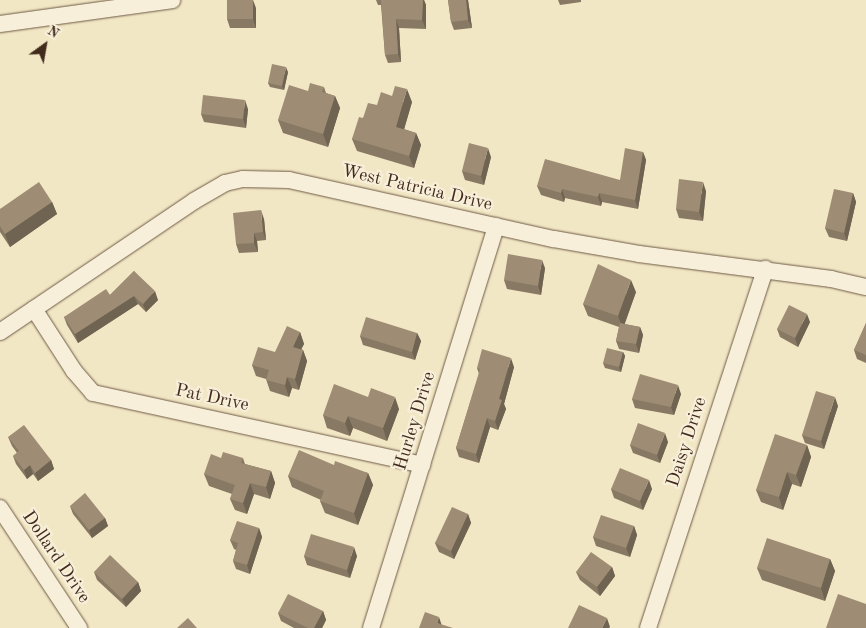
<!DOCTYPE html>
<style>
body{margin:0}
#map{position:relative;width:866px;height:628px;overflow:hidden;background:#f2e7c4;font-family:"Old Standard TT",serif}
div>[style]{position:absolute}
.roads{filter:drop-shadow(0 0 1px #6e5a47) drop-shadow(0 0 1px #6e5a47)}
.minor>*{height:16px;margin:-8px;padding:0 8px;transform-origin:8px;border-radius:8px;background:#f7efd9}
.wall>*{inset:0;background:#887964}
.shaded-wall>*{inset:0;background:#6f6351}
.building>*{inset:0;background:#9e8d74}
span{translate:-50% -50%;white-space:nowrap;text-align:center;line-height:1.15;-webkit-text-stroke:4.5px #f7efd9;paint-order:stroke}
.street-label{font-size:18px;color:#422b1d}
.north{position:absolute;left:20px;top:20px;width:50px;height:50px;-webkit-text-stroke:4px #f7efd9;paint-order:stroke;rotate:32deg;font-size:14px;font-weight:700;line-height:20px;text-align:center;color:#422b1d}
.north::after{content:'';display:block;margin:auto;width:18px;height:22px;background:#422b1d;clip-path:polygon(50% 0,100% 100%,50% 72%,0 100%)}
</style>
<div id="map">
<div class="roads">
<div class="minor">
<div style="left:0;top:24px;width:174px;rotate:-7.9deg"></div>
<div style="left:34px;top:309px;width:74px;rotate:57.2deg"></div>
<div style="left:74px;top:371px;width:29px;rotate:49deg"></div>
<div style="left:93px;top:393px;width:337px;rotate:12.3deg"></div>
<div style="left:0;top:332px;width:234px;rotate:-34deg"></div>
<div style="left:194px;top:201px;width:36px;rotate:-30deg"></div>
<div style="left:225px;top:183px;width:18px;rotate:-13deg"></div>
<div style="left:243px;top:179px;width:46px;rotate:1.2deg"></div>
<div style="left:289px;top:180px;width:271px;rotate:12.6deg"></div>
<div style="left:554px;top:239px;width:86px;rotate:10deg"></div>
<div style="left:639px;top:254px;width:194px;rotate:7.4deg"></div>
<div style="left:831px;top:279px;width:36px;rotate:13deg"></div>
<div style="left:0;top:508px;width:144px;rotate:56.6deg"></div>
<div style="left:371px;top:628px;width:421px;rotate:-72.7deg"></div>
<div style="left:648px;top:628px;width:378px;rotate:-71.9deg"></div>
</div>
</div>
<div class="wall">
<div style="clip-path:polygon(376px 0,424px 0,426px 5px,426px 29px,399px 28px,401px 62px,388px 63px,385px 55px,381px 5px,378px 5px)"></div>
<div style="clip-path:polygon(448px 0,468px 0,472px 28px,454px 30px,451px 22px)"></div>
<div style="clip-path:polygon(558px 0,581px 0,581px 2px,560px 5px)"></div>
<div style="clip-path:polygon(256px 8px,256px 28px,230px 28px,227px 19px)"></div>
<div style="clip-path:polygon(288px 72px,284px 90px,270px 87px,268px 83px)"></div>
<div style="clip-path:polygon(324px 87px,326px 93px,335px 96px,340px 108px,328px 147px,283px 133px,278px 120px)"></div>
<div style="clip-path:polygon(412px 102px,404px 129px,416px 133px,421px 145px,414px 168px,357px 151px,352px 139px,363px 118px,377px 105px)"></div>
<div style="clip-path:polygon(248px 109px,246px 128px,204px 122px,201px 114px)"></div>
<div style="clip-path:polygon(643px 152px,646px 160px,638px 209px,602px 202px,601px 206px,565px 198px,564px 202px,541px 195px,537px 186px,620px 180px)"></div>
<div style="clip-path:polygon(491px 157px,484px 185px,465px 180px,462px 171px)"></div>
<div style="clip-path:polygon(706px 191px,703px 221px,679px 218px,676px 209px)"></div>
<div style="clip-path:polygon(853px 193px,856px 202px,847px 241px,829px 237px,825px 228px)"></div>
<div style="clip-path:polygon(52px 202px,57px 214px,10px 247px,0 232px,0 209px)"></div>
<div style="clip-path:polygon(264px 219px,266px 240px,257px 241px,258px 252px,239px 253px,236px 244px)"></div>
<div style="clip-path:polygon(545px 268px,541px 295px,507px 289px,504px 280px)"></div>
<div style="clip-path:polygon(134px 271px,158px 300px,146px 312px,138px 304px,78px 343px,67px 325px,64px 317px,110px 295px)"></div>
<div style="clip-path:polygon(636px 292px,624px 324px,640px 327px,643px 335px,639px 353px,619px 349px,616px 341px,619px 327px,588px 316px,583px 304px)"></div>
<div style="clip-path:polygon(810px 322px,798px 347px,780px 337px,777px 329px)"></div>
<div style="clip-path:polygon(866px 323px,866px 363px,857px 359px,854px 350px)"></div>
<div style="clip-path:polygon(300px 332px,304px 344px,301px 349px,303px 350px,307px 361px,299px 390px,292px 388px,289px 397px,270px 391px,266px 379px,256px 376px,252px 365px,275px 352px)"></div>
<div style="clip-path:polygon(417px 333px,421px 341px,415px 360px,363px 345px,360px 336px)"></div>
<div style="clip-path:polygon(623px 352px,625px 356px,621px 372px,605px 368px,603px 363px)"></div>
<div style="clip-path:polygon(514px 367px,504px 404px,506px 409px,498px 430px,490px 427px,479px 463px,459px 457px,456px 448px,479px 374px,477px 368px)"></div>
<div style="clip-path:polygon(681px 394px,674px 415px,635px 408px,632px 399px)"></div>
<div style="clip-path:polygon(838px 406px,824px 449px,805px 443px,802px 435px)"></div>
<div style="clip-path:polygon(399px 409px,387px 441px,353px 428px,350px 436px,327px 428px,323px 415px)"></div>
<div style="clip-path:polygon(8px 437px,51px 460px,54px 469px,38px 481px,33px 474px,27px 479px,16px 464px,13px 456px,17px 453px,12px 446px)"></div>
<div style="clip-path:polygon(668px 442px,660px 463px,633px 453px,630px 445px)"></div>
<div style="clip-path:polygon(807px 445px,811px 457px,801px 487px,792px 484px,783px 510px,761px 502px,756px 490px)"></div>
<div style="clip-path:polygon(221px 458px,243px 458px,245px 464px,271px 471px,275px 483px,270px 499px,254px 494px,247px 514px,235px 510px,230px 499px,232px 494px,209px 486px,204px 474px)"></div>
<div style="clip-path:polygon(334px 465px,368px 473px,373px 485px,358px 525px,325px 513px,320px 501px,321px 500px,292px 487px,288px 476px)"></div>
<div style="clip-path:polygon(611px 489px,652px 489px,643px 510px,614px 498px)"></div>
<div style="clip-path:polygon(70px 506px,105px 518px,108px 526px,92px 538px,73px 514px)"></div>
<div style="clip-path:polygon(468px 514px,471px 523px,454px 559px,439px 552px,435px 543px)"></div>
<div style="clip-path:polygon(634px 526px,637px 535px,630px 557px,596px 546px,593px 537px)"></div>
<div style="clip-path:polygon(259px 528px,262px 537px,250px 574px,236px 569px,233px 561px,236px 550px,234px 549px,230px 540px)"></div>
<div style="clip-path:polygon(304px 556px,357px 556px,350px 578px,307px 565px)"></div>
<div style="clip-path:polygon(830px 559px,835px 571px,825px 601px,762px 580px,757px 568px)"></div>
<div style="clip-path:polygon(612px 567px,615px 576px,600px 596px,580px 580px,576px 572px)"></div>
<div style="clip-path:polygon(94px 572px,138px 582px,141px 591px,126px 607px,97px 580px)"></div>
<div style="clip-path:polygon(323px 611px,326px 620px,322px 628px,294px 628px,281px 621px,278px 613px)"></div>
</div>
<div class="shaded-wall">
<div style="clip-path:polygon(253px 0,256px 8px,256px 28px,253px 19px)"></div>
<div style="clip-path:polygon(423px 0,424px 0,426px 5px,426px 29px,422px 20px)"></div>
<div style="clip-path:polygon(466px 0,468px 0,472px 28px,468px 20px)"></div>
<div style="clip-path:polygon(396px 19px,399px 28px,401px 62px,398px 54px)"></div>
<div style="clip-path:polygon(286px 67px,288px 72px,284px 90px,282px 86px)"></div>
<div style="clip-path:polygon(407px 89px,412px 102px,401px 140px,396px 127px)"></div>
<div style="clip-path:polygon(335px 96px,340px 108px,328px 147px,323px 134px)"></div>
<div style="clip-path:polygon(245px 100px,248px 109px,246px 128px,243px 119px)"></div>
<div style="clip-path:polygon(416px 133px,421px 145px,414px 168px,409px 156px)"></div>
<div style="clip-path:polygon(488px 148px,491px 157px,484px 185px,481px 176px)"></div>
<div style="clip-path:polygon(643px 152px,646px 160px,638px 209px,635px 200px)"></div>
<div style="clip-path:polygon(703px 182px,706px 191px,703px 221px,699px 212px)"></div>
<div style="clip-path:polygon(562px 189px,565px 198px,564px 202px,561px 193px)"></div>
<div style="clip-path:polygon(599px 193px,602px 202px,601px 206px,598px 197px)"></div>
<div style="clip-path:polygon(853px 193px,856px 202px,847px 241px,844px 233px)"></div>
<div style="clip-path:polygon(52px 202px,57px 214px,10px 247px,5px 234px)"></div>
<div style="clip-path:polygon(261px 210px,264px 219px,266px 240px,263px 232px)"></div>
<div style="clip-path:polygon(254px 233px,257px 241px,258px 252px,254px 243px)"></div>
<div style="clip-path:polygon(542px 260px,545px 268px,541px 295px,538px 286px)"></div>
<div style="clip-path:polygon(631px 280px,636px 292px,623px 329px,618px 316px)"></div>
<div style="clip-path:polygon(155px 291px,158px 300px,146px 312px,143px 304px)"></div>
<div style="clip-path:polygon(134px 296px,138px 304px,78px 343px,75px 334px)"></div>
<div style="clip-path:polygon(807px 314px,810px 322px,798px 347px,795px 338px)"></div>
<div style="clip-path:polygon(640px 327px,643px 335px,639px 353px,636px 344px)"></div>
<div style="clip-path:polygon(300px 332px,304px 344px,297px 358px,293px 347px)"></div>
<div style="clip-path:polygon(417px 333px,421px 341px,415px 360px,412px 352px)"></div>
<div style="clip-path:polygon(303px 350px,307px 361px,299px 390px,295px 379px)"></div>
<div style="clip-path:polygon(623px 352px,625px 356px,621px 372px,619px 367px)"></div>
<div style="clip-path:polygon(511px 358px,514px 367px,504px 404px,506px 409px,498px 430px,495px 421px,499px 399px)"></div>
<div style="clip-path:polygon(287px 377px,292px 388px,289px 397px,285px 385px)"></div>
<div style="clip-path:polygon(678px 385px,681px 394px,674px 415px,671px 407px)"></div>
<div style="clip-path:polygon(395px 397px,399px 409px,387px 441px,383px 428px)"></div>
<div style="clip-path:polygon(835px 397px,838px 406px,824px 449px,821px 441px)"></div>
<div style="clip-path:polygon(348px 416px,353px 428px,350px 436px,345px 423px)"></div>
<div style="clip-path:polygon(487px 418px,490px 427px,479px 463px,476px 454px)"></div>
<div style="clip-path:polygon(665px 433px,668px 442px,660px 463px,657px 455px)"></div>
<div style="clip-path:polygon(807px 445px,811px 457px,801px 487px,796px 475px)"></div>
<div style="clip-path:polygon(51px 460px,54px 469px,38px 481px,35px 473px)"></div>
<div style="clip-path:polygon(30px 465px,33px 474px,27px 479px,24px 470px)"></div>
<div style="clip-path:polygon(271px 471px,275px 483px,270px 499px,266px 487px)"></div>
<div style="clip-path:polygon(787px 472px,792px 484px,783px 510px,779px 497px)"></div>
<div style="clip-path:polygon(368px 473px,373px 485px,358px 525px,354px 513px)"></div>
<div style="clip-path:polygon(649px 480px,652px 489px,643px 510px,640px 501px)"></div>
<div style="clip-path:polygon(250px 483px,254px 494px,247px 514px,243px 503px)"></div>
<div style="clip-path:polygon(468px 514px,471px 523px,454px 559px,451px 551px)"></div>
<div style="clip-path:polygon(105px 518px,108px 526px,92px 538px,89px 530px)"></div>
<div style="clip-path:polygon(634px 526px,637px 535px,630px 557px,626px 548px)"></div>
<div style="clip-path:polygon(259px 528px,262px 537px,250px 574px,247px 565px)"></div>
<div style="clip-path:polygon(354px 547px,357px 556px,350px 578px,347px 570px)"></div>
<div style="clip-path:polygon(830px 559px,835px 571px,825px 601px,821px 588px)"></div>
<div style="clip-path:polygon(612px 567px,615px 576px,600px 596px,597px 587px)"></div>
<div style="clip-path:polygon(138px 582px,141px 591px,126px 607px,122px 599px)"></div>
<div style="clip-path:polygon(323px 611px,326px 620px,322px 628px,314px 628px)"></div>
<div style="clip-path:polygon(439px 617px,442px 626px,437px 623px)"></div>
<div style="clip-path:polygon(607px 618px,610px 627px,609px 628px,602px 628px)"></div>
</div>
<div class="building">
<div style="clip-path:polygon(227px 0,253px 0,253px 19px,227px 19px)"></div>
<div style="clip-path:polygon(381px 0,423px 0,422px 20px,396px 19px,398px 54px,385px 55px)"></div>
<div style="clip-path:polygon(448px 0,466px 0,468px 20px,451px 22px)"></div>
<div style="clip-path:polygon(272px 64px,286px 67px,282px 86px,268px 83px)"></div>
<div style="clip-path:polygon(310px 83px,324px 87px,322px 92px,335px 96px,323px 134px,278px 120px,289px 85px,308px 91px)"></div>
<div style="clip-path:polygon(395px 86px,407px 89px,396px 127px,416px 133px,409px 156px,352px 139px,359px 117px,363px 118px,368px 103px,377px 105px,381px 92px,392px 96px)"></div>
<div style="clip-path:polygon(203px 95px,245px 100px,243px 119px,201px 114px)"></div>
<div style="clip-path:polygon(469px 143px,488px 148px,481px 176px,462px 171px)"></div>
<div style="clip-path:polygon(625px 148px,643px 152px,635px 200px,599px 193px,598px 197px,562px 189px,561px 193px,537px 186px,545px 159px,620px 180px)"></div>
<div style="clip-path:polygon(679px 179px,703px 182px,699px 212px,676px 209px)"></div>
<div style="clip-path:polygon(39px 182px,52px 202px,5px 234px,0 226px,0 209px)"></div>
<div style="clip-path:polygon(834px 189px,853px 193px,844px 233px,825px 228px)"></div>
<div style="clip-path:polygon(261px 210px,263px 232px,254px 233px,254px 243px,236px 244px,233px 213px)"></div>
<div style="clip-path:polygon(508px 254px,542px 260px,538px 286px,504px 280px)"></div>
<div style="clip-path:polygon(598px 264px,631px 280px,618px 316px,583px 304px)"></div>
<div style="clip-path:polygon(134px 271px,155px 291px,143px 304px,134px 296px,75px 334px,64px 317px,106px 289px,110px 295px)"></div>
<div style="clip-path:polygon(789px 305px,807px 314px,795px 338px,777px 329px)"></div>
<div style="clip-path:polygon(366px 317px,417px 333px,412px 352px,360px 336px)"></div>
<div style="clip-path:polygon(620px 323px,640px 327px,636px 344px,616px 341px)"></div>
<div style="clip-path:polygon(866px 323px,866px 355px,854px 350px)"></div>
<div style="clip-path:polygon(287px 326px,300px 332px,293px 347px,303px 350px,295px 379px,287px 377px,285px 385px,266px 380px,269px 370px,252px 365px,258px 347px,275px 352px)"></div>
<div style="clip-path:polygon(607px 348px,623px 352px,619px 367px,603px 363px)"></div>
<div style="clip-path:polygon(482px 349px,511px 358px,499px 399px,502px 400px,495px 421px,487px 418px,476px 454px,456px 448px,480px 369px,477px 368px)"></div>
<div style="clip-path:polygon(640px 374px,678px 385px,671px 407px,632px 399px)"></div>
<div style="clip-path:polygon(334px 384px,368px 397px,371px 388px,395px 397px,383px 428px,348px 416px,345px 423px,323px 415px)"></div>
<div style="clip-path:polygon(816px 391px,835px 397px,821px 441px,802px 435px)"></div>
<div style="clip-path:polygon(638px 423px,665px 433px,657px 455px,630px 445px)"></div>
<div style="clip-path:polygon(24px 425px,51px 460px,35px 473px,30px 465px,24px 470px,13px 456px,19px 451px,8px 437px)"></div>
<div style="clip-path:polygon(775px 434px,807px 445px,796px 475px,787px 472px,779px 497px,756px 490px)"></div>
<div style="clip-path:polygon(299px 450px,334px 465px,335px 461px,368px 473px,354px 513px,320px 501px,324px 491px,288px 476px)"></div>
<div style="clip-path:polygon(223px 452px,243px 458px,241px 463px,271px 471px,266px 487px,250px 483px,243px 503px,230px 499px,235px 485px,204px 474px,211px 454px,221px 458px)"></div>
<div style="clip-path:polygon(620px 468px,649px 480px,640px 501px,611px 489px)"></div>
<div style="clip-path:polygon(85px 493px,105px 518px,89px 530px,70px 506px)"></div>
<div style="clip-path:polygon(452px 507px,468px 514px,451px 551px,435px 543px)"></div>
<div style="clip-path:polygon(601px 515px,634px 526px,626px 548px,593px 537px)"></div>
<div style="clip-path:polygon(237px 521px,259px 528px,247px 565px,233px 561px,238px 543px,230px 540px)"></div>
<div style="clip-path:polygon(311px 534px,354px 547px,347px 570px,304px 556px)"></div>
<div style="clip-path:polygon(767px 538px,830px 559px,821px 588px,757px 568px)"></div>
<div style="clip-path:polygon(591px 552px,612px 567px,597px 587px,576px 572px)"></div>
<div style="clip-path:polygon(110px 555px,138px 582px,122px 599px,94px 572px)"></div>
<div style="clip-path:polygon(288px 594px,323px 611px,314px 628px,308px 628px,278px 613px)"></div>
<div style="clip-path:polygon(838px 594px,866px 604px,866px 628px,826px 628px)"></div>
<div style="clip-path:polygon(579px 605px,607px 618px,602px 628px,568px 628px)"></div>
<div style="clip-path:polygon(425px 612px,439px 617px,437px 623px,453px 628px,419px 628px)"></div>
<div style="clip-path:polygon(188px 618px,197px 628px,177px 628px)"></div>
</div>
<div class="street-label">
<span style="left:417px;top:188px;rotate:13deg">West Patricia Drive</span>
<span style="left:212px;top:398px;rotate:12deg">Pat Drive</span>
<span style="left:415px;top:421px;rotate:-73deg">Hurley Drive</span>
<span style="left:687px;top:442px;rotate:-72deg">Daisy Drive</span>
<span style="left:56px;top:557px;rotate:56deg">Dollard Drive</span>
</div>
<div class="north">N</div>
</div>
